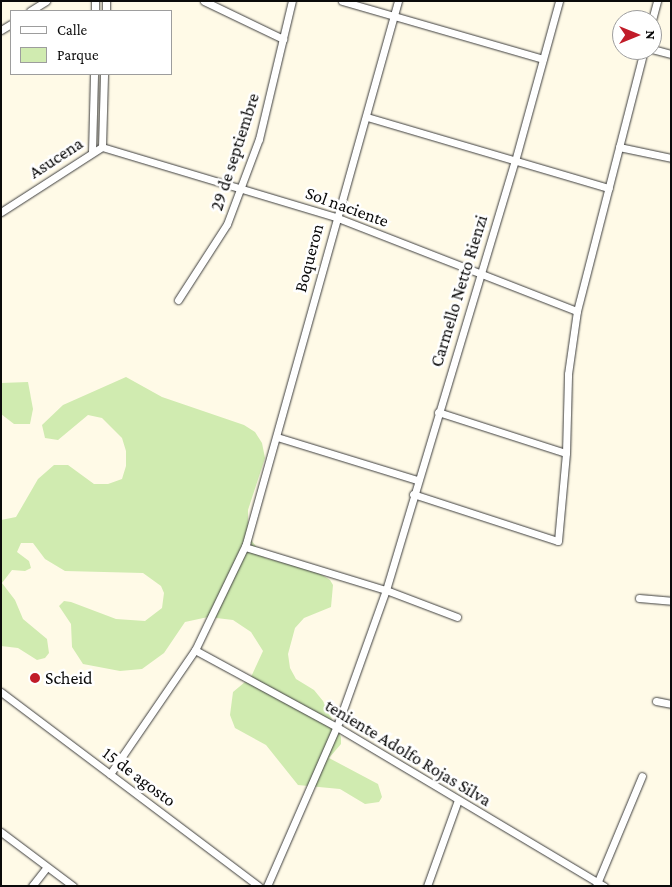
<!DOCTYPE html>
<style>
body{margin:0}
#map{position:relative;width:672px;height:887px;overflow:hidden;background:#fffae7;font-family:"Crimson Pro",serif}
div>[style]{position:absolute}
.green>*{inset:0;background:#d0ebb0}
.roads{filter:drop-shadow(0 0 1px #3d3d3d) drop-shadow(0 0 1px #3d3d3d)}
.minor>*{height:7px;margin:-3.5px;padding:0 3.5px;transform-origin:3.5px;border-radius:3.5px;background:#fff}
.dots>*{width:14px;height:14px;translate:-50% -50%;box-sizing:border-box;border:2px solid #fff;border-radius:50%}
span{translate:-50% -50%;white-space:nowrap;text-align:center;line-height:1.15;-webkit-text-stroke:5px #fff;paint-order:stroke}
.street-label{font-size:18px;color:#0a0a0a}
.poi-label{font-size:18px;color:#0a0a0a}
.left{translate:0 -50%;text-align:left}
.frame{position:absolute;inset:0;border:2px solid #0a0a0a;pointer-events:none}
.legend{position:absolute;left:10px;top:10px;width:162px;height:65px;box-sizing:border-box;background:#fff;border:1px solid #9d9d9d;margin:0;padding:6px 9px;list-style:none;font-size:15px;color:#0a0a0a}
.legend li{display:flex;align-items:center;gap:10px;height:25px}
.legend b{width:25px;border:1px solid #9d9d9d}
.north{position:absolute;left:612px;top:10px;width:50px;height:50px;box-sizing:border-box;background:#fff;border:1px solid #9d9d9d;border-radius:50%;rotate:90deg;font-size:14px;font-weight:700;line-height:20px;text-align:center;color:#0a0a0a}
.north::after{content:'';display:block;margin:auto;width:18px;height:22px;background:#c11c29;clip-path:polygon(50% 0,100% 100%,50% 72%,0 100%)}
</style>
<div id="map">
<div class="green">
<div style="clip-path:polygon(126px 377px,162px 397px,244px 425px,255px 432px,262px 443px,265px 458px,248px 510px,248px 536px,265px 558px,316px 571px,330px 580px,333px 585px,331px 607px,304px 618px,295px 628px,288px 654px,290px 668px,296px 679px,314px 690px,323px 701px,341px 737px,341px 744px,329px 758px,378px 784px,382px 797px,379px 802px,365px 804px,340px 789px,298px 785px,266px 745px,235px 728px,230px 715px,233px 692px,251px 677px,263px 651px,251px 632px,233px 620px,208px 617px,185px 622px,164px 653px,142px 669px,120px 671px,83px 664px,72px 647px,71px 624px,59px 606px,64px 601px,71px 602px,116px 619px,145px 621px,162px 608px,164px 593px,161px 586px,143px 573px,65px 571px,45px 559px,33px 543px,21px 543px,17px 552px,29px 561px,31px 568px,25px 571px,12px 570px,2px 583px,15px 600px,23px 619px,47px 639px,49px 653px,45px 658px,37px 660px,18px 648px,1px 646px,1px 520px,16px 517px,38px 479px,54px 465px,68px 465px,94px 484px,108px 484px,122px 479px,126px 466px,126px 451px,122px 438px,102px 418px,88px 415px,58px 440px,45px 438px,42px 425px,63px 405px)"></div>
<div style="clip-path:polygon(28px 382px,33px 409px,30px 424px,14px 424px,1px 414px,1px 383px)"></div>
</div>
<div class="roads">
<div class="minor">
<div style="left:204px;top:1px;width:88px;rotate:25.7deg"></div>
<div style="left:342px;top:1px;width:209px;rotate:16.1deg"></div>
<div style="left:398px;top:1px;width:567px;rotate:105.65deg"></div>
<div style="left:245px;top:547px;width:147px;rotate:17deg"></div>
<div style="left:386px;top:590px;width:76px;rotate:20.8deg"></div>
<div style="left:30px;top:11px;width:19px;rotate:-32deg"></div>
<div style="left:95px;top:11px;width:10px;rotate:-90deg"></div>
<div style="left:106px;top:11px;width:10px;rotate:-90deg"></div>
<div style="left:652px;top:20px;width:20px;rotate:-75deg"></div>
<div style="left:1px;top:30px;width:12px;rotate:-31deg"></div>
<div style="left:652px;top:49px;width:20px;rotate:15deg"></div>
<div style="left:367px;top:117px;width:252px;rotate:16.4deg"></div>
<div style="left:102px;top:147px;width:246px;rotate:16.7deg"></div>
<div style="left:338px;top:218px;width:256px;rotate:21.3deg"></div>
<div style="left:102px;top:147px;width:73px;rotate:-88.4deg"></div>
<div style="left:619px;top:147px;width:53px;rotate:11.9deg"></div>
<div style="left:92px;top:152px;width:78px;rotate:-88.5deg"></div>
<div style="left:1px;top:212px;width:120px;rotate:-32.8deg"></div>
<div style="left:178px;top:300px;width:90px;rotate:-57.2deg"></div>
<div style="left:227px;top:224px;width:91px;rotate:-69.4deg"></div>
<div style="left:259px;top:139px;width:142px;rotate:-76.6deg"></div>
<div style="left:438px;top:412px;width:134px;rotate:17.8deg"></div>
<div style="left:277px;top:437px;width:146px;rotate:17.1deg"></div>
<div style="left:413px;top:494px;width:152px;rotate:18deg"></div>
<div style="left:558px;top:541px;width:88px;rotate:-84.8deg"></div>
<div style="left:566px;top:453px;width:79px;rotate:-88.5deg"></div>
<div style="left:568px;top:374px;width:64px;rotate:-81.9deg"></div>
<div style="left:577px;top:311px;width:269px;rotate:-75.6deg"></div>
<div style="left:639px;top:598px;width:32px;rotate:5deg"></div>
<div style="left:195px;top:650px;width:162px;rotate:28.5deg"></div>
<div style="left:337px;top:727px;width:311px;rotate:30.8deg"></div>
<div style="left:1px;top:692px;width:322px;rotate:37deg"></div>
<div style="left:656px;top:701px;width:15px;rotate:11deg"></div>
<div style="left:110px;top:774px;width:150px;rotate:-55.6deg"></div>
<div style="left:195px;top:650px;width:118px;rotate:-64.3deg"></div>
<div style="left:1px;top:832px;width:90px;rotate:36.9deg"></div>
<div style="left:32px;top:886px;width:23px;rotate:-52deg"></div>
<div style="left:267px;top:886px;width:180px;rotate:-66.4deg"></div>
<div style="left:339px;top:721px;width:139px;rotate:-70.3deg"></div>
<div style="left:386px;top:590px;width:448px;rotate:-73.3deg"></div>
<div style="left:515px;top:161px;width:166px;rotate:-74.6deg"></div>
<div style="left:427px;top:886px;width:91px;rotate:-70.2deg"></div>
<div style="left:596px;top:886px;width:119px;rotate:-67.3deg"></div>
</div>
</div>
<div class="dots">
<div style="left:35px;top:678px;background:#c11c29"></div>
</div>
<div class="street-label">
<span style="left:235px;top:152px;rotate:-72deg">29 de septiembre</span>
<span style="left:56px;top:158px;rotate:-33deg">Asucena</span>
<span style="left:347px;top:207px;rotate:20deg">Sol naciente</span>
<span style="left:309px;top:258px;rotate:-75deg">Boqueron</span>
<span style="left:459px;top:291px;rotate:-73deg">Carmello Netto Rienzi</span>
<span style="left:408px;top:753px;rotate:31deg">teniente Adolfo Rojas Silva</span>
<span style="left:139px;top:777px;rotate:37deg">15 de agosto</span>
</div>
<div class="poi-label">
<span class="left" style="left:45px;top:678px">Scheid</span>
</div>
<div class="frame"></div>
<ul class="legend">
<li><b style="height:6px;background:#fff"></b>Calle</li>
<li><b style="height:14px;background:#d0ebb0"></b>Parque</li>
</ul>
<div class="north">N</div>
</div>
